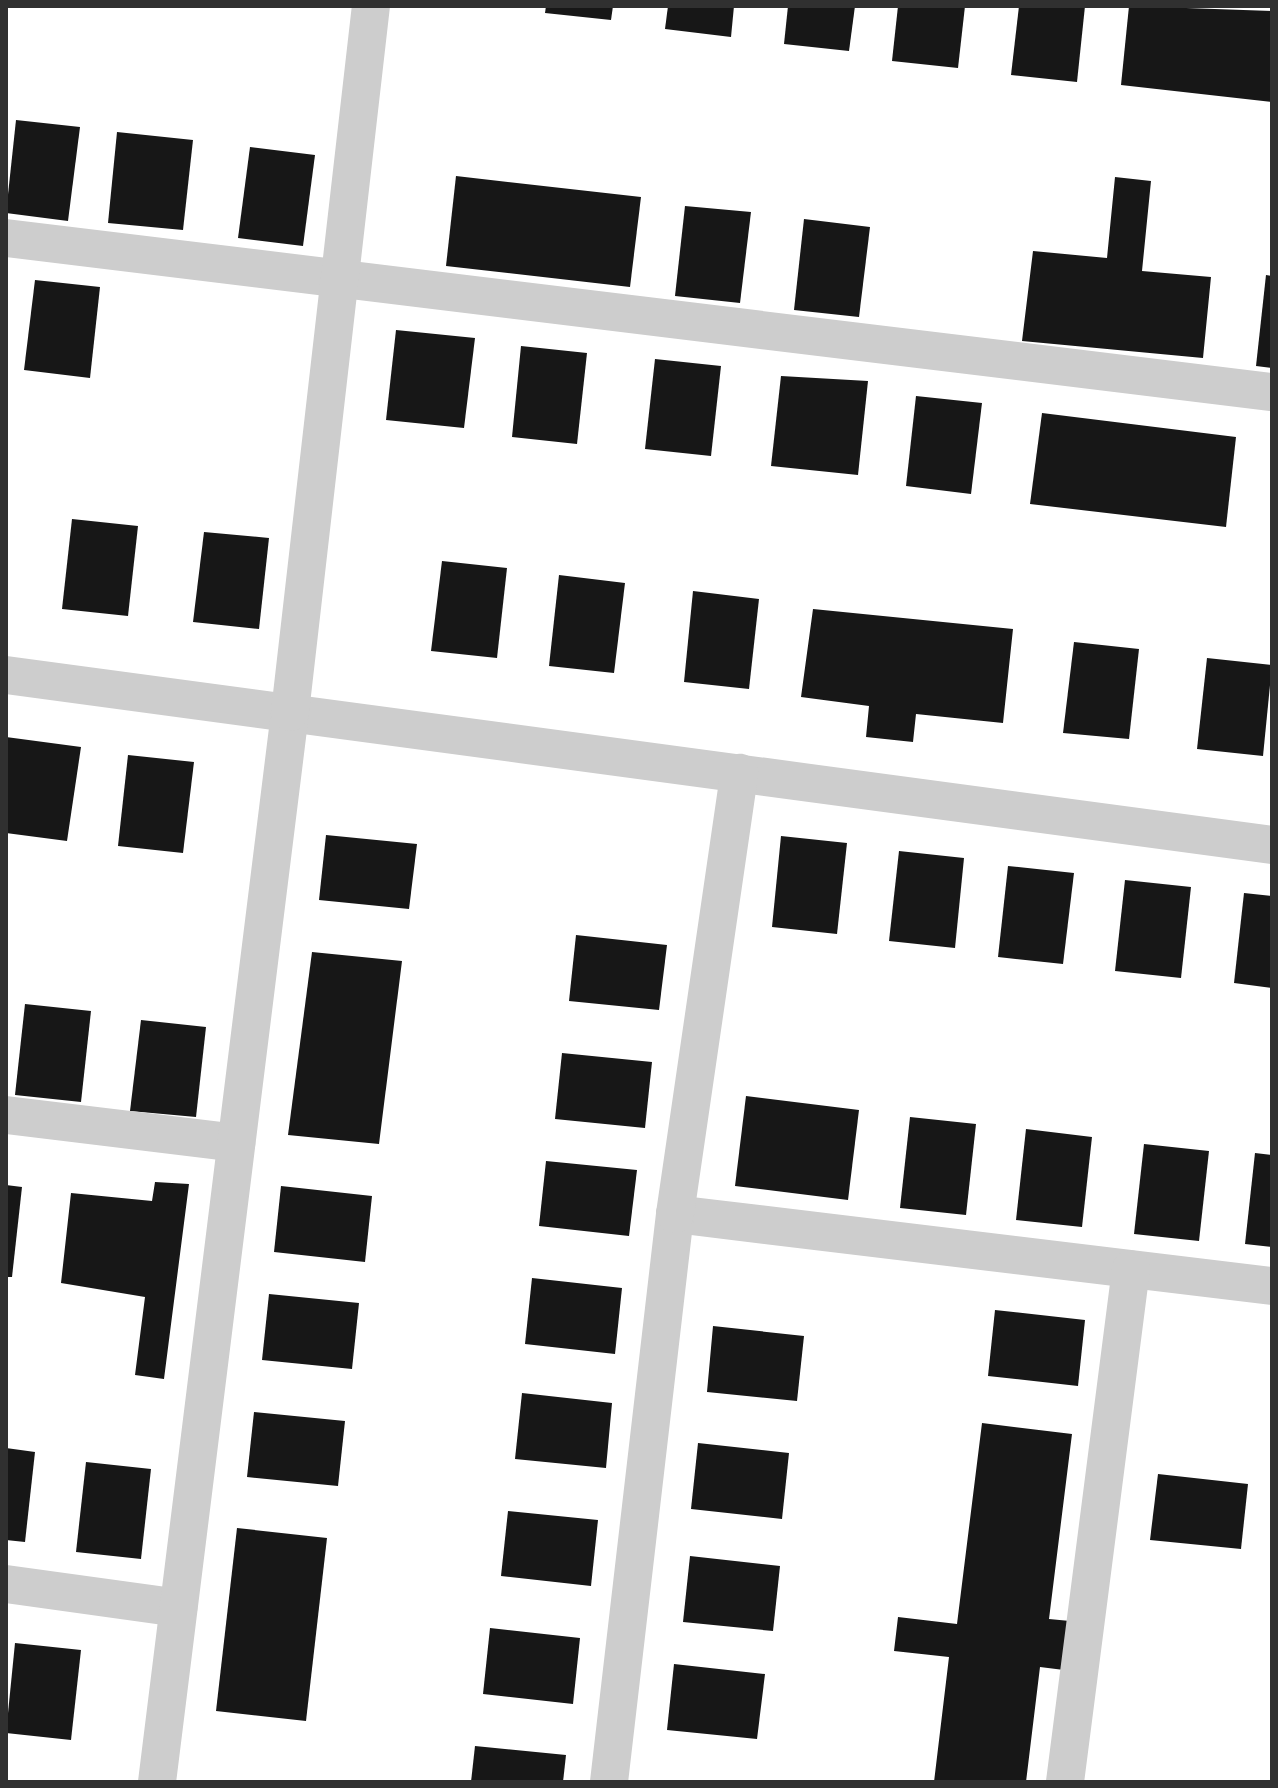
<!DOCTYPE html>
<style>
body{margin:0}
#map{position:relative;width:1278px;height:1788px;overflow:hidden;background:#fff;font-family:"Varela Round",sans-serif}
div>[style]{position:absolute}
.building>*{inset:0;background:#171717}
.minor>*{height:38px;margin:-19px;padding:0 19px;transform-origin:19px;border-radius:19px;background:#cdcdcd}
span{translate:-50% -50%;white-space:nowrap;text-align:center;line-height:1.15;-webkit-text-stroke:8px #fff;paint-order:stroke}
.frame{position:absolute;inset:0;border:8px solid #303030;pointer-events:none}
</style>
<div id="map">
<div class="building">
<div style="clip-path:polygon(546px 6px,613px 6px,611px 20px,545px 13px)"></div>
<div style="clip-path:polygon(668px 6px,734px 6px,731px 37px,665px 29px)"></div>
<div style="clip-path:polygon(788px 6px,855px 6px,849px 51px,784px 44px)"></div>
<div style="clip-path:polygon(898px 6px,965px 6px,958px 68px,892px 61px)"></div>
<div style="clip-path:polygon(1019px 6px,1085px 6px,1077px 82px,1011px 75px)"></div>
<div style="clip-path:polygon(1129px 6px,1272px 11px,1272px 102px,1121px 85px)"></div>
<div style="clip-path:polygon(16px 120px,80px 127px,68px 221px,6px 213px)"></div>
<div style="clip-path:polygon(117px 132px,193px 140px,183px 230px,108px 223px)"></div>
<div style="clip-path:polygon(250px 147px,315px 155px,303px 246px,238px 238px)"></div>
<div style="clip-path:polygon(456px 176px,641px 197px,630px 287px,446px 266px)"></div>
<div style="clip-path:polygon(1115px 177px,1151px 181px,1142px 271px,1211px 277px,1203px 358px,1022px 341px,1033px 251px,1107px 258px)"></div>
<div style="clip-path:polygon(685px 206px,751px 212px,740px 303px,675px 296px)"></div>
<div style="clip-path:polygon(804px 219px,870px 227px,859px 317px,794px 310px)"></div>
<div style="clip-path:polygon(1266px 275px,1272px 276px,1272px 368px,1256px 366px)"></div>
<div style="clip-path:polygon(35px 280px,100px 287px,90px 378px,24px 370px)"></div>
<div style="clip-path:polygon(396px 330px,475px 338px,464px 428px,386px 420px)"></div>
<div style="clip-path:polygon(521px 346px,587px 353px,577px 444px,512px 437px)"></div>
<div style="clip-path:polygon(655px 359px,721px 366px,711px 456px,645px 449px)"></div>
<div style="clip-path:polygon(781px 376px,868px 381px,858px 475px,771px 466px)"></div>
<div style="clip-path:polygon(916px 396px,982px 403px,971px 494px,906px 486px)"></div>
<div style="clip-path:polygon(1042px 413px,1236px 437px,1226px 527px,1030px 504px)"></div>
<div style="clip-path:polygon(72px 519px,138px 526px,128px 616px,62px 609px)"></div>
<div style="clip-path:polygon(204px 532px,269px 538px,259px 629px,193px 622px)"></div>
<div style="clip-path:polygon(442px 561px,507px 568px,497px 658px,431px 651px)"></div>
<div style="clip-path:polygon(559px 575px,625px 583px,614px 673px,549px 666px)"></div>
<div style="clip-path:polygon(693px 591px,759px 599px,749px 689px,684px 682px)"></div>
<div style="clip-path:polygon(813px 609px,1013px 629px,1003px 723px,916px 714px,913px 742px,866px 737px,869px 706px,801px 697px)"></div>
<div style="clip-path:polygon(1074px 642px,1139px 649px,1129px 739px,1063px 733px)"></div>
<div style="clip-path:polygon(1207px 658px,1272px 665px,1263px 756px,1197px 749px)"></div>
<div style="clip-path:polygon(6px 737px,81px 747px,67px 841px,6px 833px)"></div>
<div style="clip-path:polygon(128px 755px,194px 762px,183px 853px,118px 846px)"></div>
<div style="clip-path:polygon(326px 835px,417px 844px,409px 909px,319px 900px)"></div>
<div style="clip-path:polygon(781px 836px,847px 843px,837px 934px,772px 927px)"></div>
<div style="clip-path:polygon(899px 851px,964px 858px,955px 948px,889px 941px)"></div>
<div style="clip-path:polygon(1008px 866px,1074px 873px,1063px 964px,998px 957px)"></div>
<div style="clip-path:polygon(1125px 880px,1191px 887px,1181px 978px,1115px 971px)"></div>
<div style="clip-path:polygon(1244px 893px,1272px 896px,1272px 988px,1234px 983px)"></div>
<div style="clip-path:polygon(576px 935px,667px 945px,659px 1010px,569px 1001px)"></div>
<div style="clip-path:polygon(312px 952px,402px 961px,379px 1144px,288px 1135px)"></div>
<div style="clip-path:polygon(25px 1004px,91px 1011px,81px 1102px,15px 1095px)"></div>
<div style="clip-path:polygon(141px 1020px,206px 1027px,196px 1117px,130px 1111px)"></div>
<div style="clip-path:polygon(562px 1053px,652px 1062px,645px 1128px,555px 1119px)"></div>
<div style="clip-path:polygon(746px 1096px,859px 1110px,848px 1200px,735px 1186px)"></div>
<div style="clip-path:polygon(910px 1117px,976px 1124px,966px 1215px,900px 1208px)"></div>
<div style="clip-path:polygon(1026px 1129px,1092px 1137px,1082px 1227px,1016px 1220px)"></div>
<div style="clip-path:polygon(1144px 1144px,1209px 1151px,1199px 1241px,1134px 1234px)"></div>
<div style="clip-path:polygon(1255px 1153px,1272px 1155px,1272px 1247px,1245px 1244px)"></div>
<div style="clip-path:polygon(546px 1161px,637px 1170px,629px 1236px,539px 1226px)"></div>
<div style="clip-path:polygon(155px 1182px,189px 1184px,164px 1379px,135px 1375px,145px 1297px,61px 1283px,71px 1193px,152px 1201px)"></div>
<div style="clip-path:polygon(6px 1185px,22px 1187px,12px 1277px,6px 1277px)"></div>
<div style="clip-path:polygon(281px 1186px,372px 1196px,365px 1262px,274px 1252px)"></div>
<div style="clip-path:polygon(532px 1278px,622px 1288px,615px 1354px,525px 1344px)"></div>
<div style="clip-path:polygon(269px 1294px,359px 1303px,352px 1369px,262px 1360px)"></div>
<div style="clip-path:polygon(995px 1310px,1085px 1320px,1078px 1386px,988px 1376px)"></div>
<div style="clip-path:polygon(713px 1326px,804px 1336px,797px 1401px,707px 1392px)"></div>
<div style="clip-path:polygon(522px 1393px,612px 1403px,606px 1468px,515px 1459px)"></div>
<div style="clip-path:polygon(254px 1412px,345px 1421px,338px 1486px,247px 1477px)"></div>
<div style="clip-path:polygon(982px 1423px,1072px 1434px,1049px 1619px,1070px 1621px,1064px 1670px,1040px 1667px,1026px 1782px,934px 1782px,949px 1657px,894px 1651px,898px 1617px,957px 1624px)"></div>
<div style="clip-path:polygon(698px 1443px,789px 1453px,782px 1519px,691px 1509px)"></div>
<div style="clip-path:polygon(6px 1448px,35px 1452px,25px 1542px,6px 1540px)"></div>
<div style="clip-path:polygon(86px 1462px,151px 1469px,141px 1559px,76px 1552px)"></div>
<div style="clip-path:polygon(1158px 1474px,1248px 1484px,1241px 1549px,1150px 1540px)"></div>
<div style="clip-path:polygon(508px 1511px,598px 1520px,591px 1586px,501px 1576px)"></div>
<div style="clip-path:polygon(237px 1528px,327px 1538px,306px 1721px,216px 1711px)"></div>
<div style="clip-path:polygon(690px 1556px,780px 1566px,773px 1631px,683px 1622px)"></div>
<div style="clip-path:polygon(490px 1628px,580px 1638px,573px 1704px,483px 1694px)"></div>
<div style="clip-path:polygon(15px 1643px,81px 1650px,71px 1740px,6px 1733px)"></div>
<div style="clip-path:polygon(674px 1664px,765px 1674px,757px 1739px,667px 1730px)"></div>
<div style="clip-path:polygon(475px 1746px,566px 1755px,563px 1782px,471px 1782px)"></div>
</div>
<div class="minor">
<div style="left:6px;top:238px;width:1275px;rotate:6.94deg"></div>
<div style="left:6px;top:675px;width:1277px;rotate:7.65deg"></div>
<div style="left:6px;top:1115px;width:232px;rotate:6.9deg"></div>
<div style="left:675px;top:1214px;width:601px;rotate:6.88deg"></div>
<div style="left:6px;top:1584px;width:174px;rotate:7.9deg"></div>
<div style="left:157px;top:1782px;width:1078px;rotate:-82.91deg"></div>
<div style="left:290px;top:712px;width:711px;rotate:-83.46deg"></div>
<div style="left:609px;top:1782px;width:572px;rotate:-83.37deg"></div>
<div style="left:675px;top:1214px;width:446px;rotate:-81.7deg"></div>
<div style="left:1065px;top:1782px;width:517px;rotate:-82.67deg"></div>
</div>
<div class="frame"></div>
</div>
